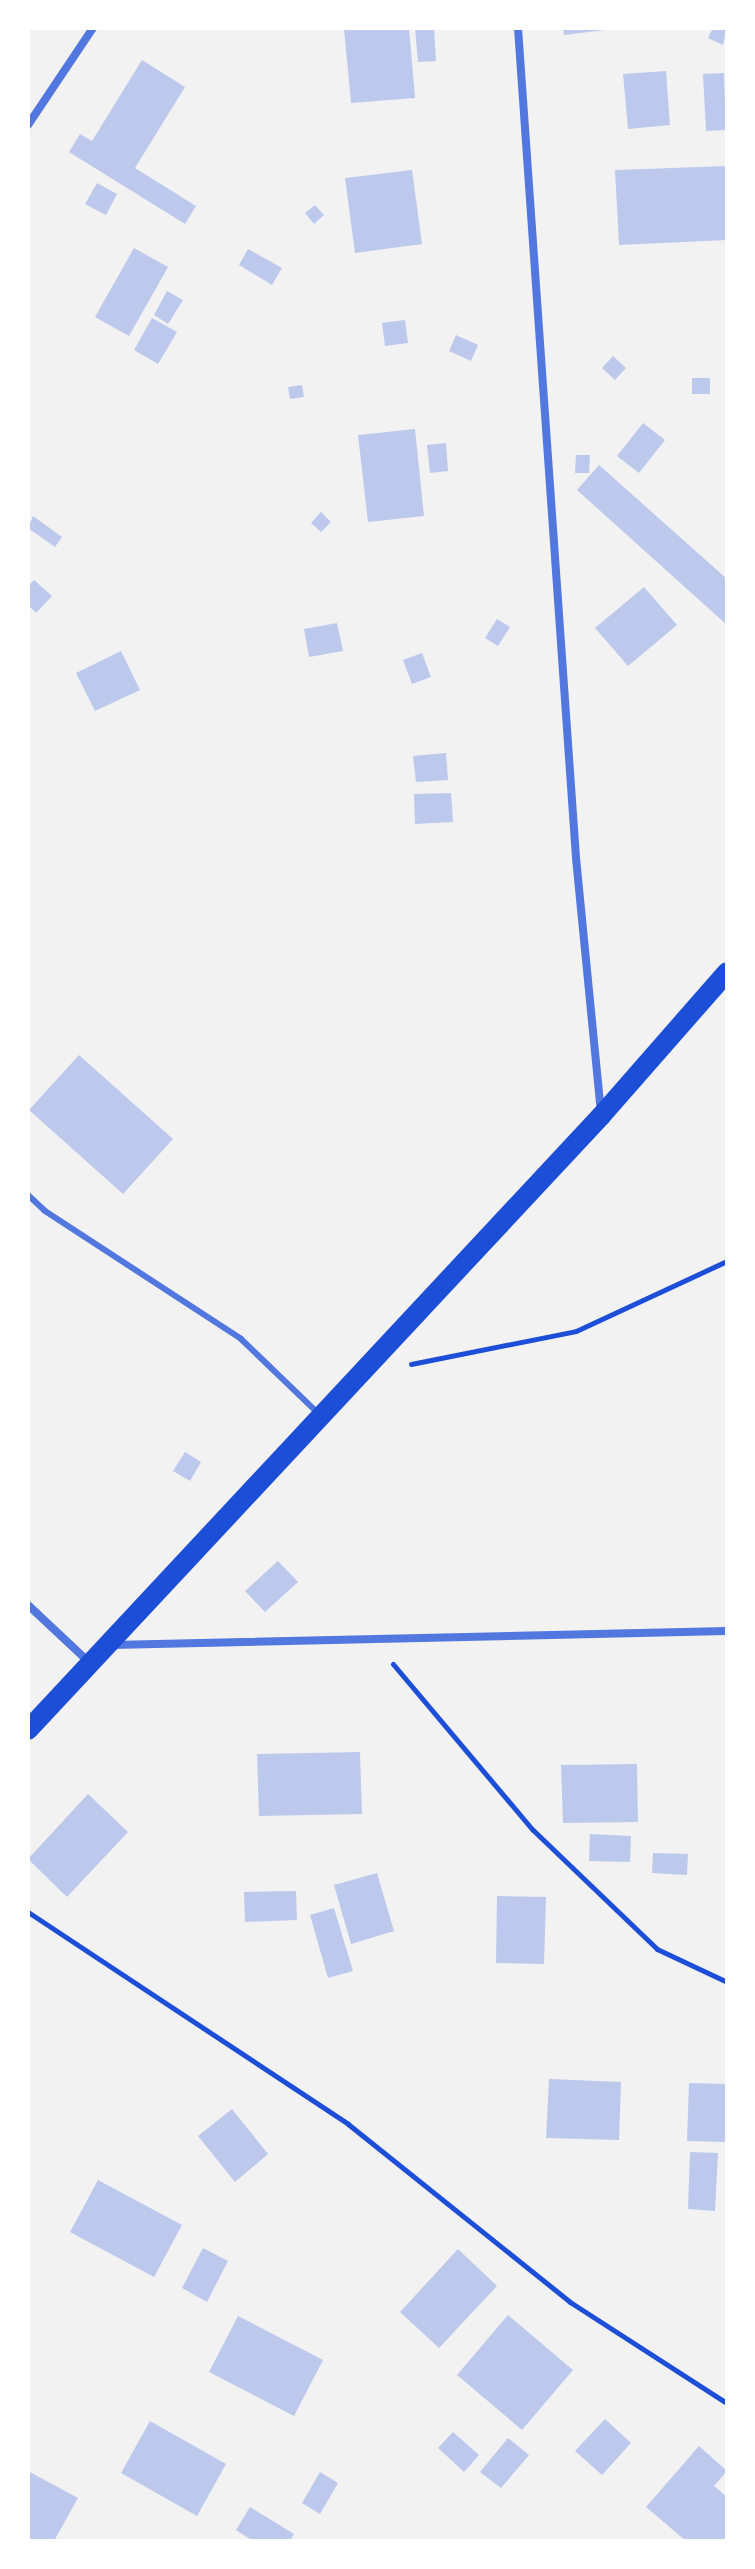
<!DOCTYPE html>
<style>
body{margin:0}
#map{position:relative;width:755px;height:2569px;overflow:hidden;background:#f2f2f2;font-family:Commissioner,sans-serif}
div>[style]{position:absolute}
.building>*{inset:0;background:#bdc9ec}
.path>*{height:5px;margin:-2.5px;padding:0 2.5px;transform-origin:2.5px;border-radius:2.5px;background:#1d4ed8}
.service>*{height:6px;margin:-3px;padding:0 3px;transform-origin:3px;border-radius:3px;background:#5277de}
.minor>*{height:8px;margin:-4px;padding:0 4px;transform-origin:4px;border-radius:4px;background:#5277de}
.primary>*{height:20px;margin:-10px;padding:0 10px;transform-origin:10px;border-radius:10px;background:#1d4ed8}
span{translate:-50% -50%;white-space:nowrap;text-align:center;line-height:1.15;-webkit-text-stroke:7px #fff;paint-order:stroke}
.frame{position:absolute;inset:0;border:30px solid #fff;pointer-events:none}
</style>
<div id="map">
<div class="building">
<div style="clip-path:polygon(344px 28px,409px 28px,415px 98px,351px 103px)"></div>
<div style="clip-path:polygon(415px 28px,434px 28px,436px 61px,418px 62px)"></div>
<div style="clip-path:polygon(563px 28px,605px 28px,605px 30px,564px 35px)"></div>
<div style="clip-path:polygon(713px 28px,727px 28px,723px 45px,708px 38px)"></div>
<div style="clip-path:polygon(142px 60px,185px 87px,135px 168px,196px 206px,185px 224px,69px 152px,80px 134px,92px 141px)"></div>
<div style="clip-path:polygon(666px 71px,670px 125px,628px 129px,623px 74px)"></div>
<div style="clip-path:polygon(724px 73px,726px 130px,706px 131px,703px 74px)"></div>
<div style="clip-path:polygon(727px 166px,727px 240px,619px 245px,615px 170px)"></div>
<div style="clip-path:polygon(412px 170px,422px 244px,355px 253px,345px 178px)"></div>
<div style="clip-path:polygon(97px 183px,117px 194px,106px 215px,85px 204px)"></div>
<div style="clip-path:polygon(315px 205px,324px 215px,314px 224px,305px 213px)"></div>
<div style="clip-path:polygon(134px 248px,168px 267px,129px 336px,95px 317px)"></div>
<div style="clip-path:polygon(248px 249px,282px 268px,272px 285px,239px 265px)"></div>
<div style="clip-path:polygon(167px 291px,183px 300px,168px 324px,154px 315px)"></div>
<div style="clip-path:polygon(152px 318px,177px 332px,158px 364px,134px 350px)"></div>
<div style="clip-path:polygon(405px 320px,408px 343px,385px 346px,382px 323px)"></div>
<div style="clip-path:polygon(456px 335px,478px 345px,471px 361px,449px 351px)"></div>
<div style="clip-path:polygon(613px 356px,626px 368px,615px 380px,602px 368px)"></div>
<div style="clip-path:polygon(692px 378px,710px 378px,710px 394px,692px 394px)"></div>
<div style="clip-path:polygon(302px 385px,304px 397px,290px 399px,288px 387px)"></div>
<div style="clip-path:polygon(643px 423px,665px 440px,639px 473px,617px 456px)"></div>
<div style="clip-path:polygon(415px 429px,424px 516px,368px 522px,358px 435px)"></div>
<div style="clip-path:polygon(446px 443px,448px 471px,430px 473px,427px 445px)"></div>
<div style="clip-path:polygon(576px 455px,590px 455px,589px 473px,575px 473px)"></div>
<div style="clip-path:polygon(599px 465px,727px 579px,727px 625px,577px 490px)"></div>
<div style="clip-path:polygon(321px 512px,331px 522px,321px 532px,311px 523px)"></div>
<div style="clip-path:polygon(33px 516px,62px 537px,55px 547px,28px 528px)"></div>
<div style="clip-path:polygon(34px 580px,52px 596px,36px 613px,28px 605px,28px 586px)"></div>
<div style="clip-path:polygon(644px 587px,677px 625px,628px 666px,595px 628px)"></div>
<div style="clip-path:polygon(497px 619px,510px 627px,498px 646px,485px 638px)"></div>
<div style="clip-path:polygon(337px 623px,343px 651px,309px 657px,304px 629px)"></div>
<div style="clip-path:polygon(121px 651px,140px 690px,95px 711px,76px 673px)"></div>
<div style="clip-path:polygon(422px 653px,431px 677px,412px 684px,403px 660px)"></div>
<div style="clip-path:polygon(446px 753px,448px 780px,416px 782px,413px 756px)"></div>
<div style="clip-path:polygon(451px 793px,453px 822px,415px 824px,414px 794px)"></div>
<div style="clip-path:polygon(79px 1055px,173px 1139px,123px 1194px,29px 1110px)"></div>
<div style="clip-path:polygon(185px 1452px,201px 1462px,190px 1481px,173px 1471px)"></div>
<div style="clip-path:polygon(278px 1561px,298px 1582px,265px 1612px,245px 1591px)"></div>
<div style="clip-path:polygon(360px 1752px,362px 1814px,259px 1816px,257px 1754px)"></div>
<div style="clip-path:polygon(637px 1764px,638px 1822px,563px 1823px,561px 1765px)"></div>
<div style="clip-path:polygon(88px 1794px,128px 1832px,67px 1897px,28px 1859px)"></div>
<div style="clip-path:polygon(590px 1834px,631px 1836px,630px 1862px,589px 1861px)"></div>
<div style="clip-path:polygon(653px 1853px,688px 1854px,687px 1875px,652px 1873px)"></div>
<div style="clip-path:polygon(377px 1873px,394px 1931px,351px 1944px,334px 1885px)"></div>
<div style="clip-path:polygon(296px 1891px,297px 1920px,245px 1922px,244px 1892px)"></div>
<div style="clip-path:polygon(497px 1896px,546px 1897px,544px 1964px,496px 1963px)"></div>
<div style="clip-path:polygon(334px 1908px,353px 1971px,328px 1978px,310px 1915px)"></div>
<div style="clip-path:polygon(549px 2079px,621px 2082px,619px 2140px,546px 2138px)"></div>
<div style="clip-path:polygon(689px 2083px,727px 2084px,727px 2142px,687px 2141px)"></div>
<div style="clip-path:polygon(232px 2109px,268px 2154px,235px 2182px,198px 2136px)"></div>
<div style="clip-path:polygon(690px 2152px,718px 2153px,715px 2211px,688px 2209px)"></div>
<div style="clip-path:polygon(98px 2180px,182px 2225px,154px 2277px,70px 2232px)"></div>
<div style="clip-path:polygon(203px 2248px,228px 2261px,207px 2302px,182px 2288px)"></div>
<div style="clip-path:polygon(458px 2249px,497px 2286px,439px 2348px,400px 2312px)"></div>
<div style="clip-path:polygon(508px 2315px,573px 2370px,522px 2430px,457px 2375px)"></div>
<div style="clip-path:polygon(238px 2316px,323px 2360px,294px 2416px,209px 2372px)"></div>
<div style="clip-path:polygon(605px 2419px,631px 2443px,602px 2475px,575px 2451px)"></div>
<div style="clip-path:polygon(150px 2421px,226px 2464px,197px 2516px,121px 2473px)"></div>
<div style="clip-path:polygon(453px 2432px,479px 2455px,464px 2472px,438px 2448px)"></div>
<div style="clip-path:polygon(508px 2438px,529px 2455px,501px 2488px,480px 2472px)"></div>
<div style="clip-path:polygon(699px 2446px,727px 2471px,714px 2486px,727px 2497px,727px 2541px,686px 2541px,646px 2507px)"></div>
<div style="clip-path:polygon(28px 2471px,78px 2498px,54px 2541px,28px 2541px)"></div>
<div style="clip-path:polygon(320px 2472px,338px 2483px,320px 2514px,302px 2503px)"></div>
<div style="clip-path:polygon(250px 2507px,294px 2534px,290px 2541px,253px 2541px,236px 2530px)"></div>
</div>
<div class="path">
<div style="left:411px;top:1364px;width:168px;rotate:-11.3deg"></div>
<div style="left:576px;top:1331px;width:166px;rotate:-24.9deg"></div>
<div style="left:393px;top:1664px;width:217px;rotate:49.9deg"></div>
<div style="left:533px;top:1830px;width:172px;rotate:43.8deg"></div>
<div style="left:657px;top:1949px;width:77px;rotate:25.2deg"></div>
<div style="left:28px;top:1912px;width:384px;rotate:33.5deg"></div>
<div style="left:348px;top:2124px;width:285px;rotate:38.7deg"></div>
<div style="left:570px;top:2302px;width:187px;rotate:32.8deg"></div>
</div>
<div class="service">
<div style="left:28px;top:1195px;width:23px;rotate:43deg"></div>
<div style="left:45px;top:1211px;width:234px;rotate:33.1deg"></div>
<div style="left:241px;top:1339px;width:108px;rotate:43.9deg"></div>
</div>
<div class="minor">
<div style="left:518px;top:28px;width:832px;rotate:86deg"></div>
<div style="left:576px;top:858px;width:254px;rotate:84.4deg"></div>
<div style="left:28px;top:125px;width:117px;rotate:-56.2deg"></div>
<div style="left:28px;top:1605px;width:85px;rotate:43.1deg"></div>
<div style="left:112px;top:1645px;width:615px;rotate:-1.3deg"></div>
</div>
<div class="primary">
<div style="left:28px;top:1730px;width:840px;rotate:-46.98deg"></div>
<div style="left:601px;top:1116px;width:191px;rotate:-48.8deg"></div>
</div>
<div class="frame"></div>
</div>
